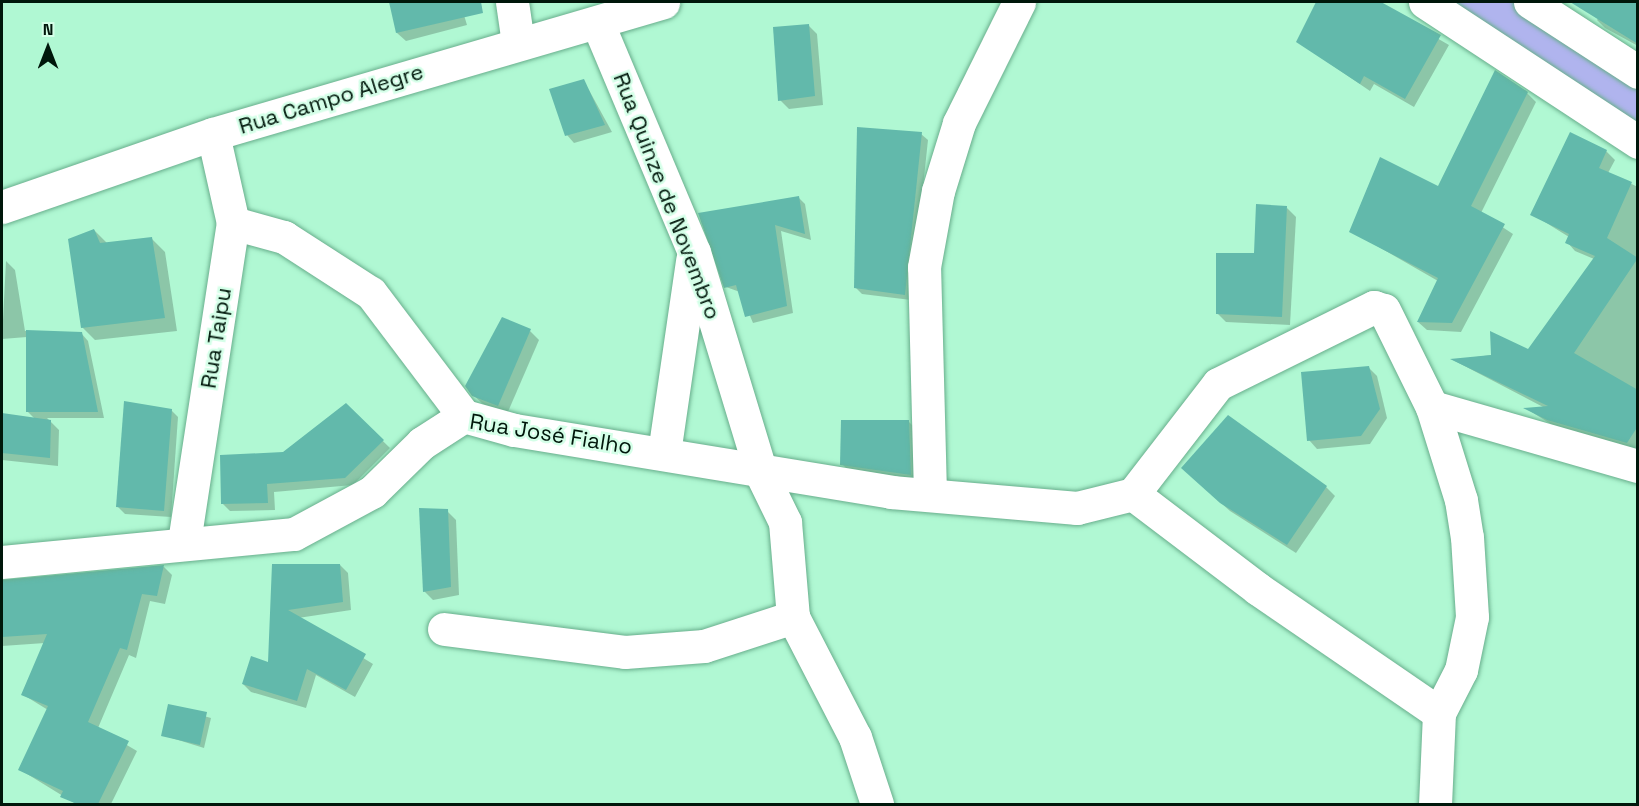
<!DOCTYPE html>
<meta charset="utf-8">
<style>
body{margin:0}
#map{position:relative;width:1639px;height:806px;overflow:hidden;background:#b0f8d3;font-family:"Space Grotesk",sans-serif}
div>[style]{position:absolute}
.green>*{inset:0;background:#b0b4ee}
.shadow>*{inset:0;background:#0003}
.building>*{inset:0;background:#62b9ab}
.roads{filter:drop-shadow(0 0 2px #68ae8c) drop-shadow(0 0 2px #68ae8c)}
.street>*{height:33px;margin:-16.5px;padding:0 16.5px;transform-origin:16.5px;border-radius:16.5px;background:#fff}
span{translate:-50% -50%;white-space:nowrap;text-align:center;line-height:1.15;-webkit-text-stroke:5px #d4ffe8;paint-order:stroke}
.street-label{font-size:22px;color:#00170b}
.frame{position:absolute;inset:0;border:3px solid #00170b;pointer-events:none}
.north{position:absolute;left:18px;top:18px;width:60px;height:60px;-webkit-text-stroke:4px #d4ffe8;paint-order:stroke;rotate:0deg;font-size:16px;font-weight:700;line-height:24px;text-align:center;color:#00170b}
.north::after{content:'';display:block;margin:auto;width:21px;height:27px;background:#00170b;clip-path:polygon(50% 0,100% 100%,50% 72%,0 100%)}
</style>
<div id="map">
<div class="green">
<div style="clip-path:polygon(1437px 2px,1549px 2px,1637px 59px,1637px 132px)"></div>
</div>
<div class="shadow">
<div style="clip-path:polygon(390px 2px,460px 2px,467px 25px,406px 41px,397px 33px)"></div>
<div style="clip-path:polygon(1317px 2px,1374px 2px,1449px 45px,1414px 107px,1374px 84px,1370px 91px,1298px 42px)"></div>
<div style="clip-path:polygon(1581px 2px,1638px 2px,1638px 46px,1605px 28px,1597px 20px,1603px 11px)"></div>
<div style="clip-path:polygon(808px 25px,817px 34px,823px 105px,789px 109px,780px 100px)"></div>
<div style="clip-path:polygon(584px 81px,612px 132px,574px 143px,567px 135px)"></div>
<div style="clip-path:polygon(1527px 93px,1536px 102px,1481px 213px,1513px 234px,1461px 332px,1427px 330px,1418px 322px,1438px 281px,1351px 231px,1439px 188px)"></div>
<div style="clip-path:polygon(921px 134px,928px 140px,911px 300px,862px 294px,855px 287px)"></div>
<div style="clip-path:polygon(1570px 134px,1606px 151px,1615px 160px,1608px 173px,1638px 187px,1636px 451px,1557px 428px,1527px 409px,1545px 408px,1453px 360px,1529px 350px,1594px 259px,1575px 251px,1567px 242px,1569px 237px,1532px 214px)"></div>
<div style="clip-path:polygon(798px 197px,805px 204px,811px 240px,781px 231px,793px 313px,753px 323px,740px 292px,726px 287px,700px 214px)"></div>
<div style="clip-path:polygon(1287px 208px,1296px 217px,1290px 325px,1226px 322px,1217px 313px)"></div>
<div style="clip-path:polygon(94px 230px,107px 243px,152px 239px,165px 252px,177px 331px,95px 340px,82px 327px)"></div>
<div style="clip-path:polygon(6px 261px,15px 270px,25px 331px,81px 333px,88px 341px,104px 418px,47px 418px,59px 430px,58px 466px,2px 460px,2px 414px,35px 419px,27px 411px,27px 337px,2px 339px)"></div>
<div style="clip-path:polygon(530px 331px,539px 340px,507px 414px,483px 404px,473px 395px)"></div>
<div style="clip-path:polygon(1369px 368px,1377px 376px,1387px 418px,1370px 444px,1317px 449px,1309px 440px)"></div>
<div style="clip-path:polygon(346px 405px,390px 448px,353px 485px,274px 492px,275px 510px,230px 511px,222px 503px)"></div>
<div style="clip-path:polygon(171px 410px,178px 417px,171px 517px,125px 514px,118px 507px)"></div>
<div style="clip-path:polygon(909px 422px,918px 431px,919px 483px,851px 473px,842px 464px)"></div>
<div style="clip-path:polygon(1192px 477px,1326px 487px,1335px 496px,1296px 553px,1230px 511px)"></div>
<div style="clip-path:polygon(447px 511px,456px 520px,459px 595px,433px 600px,424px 591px)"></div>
<div style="clip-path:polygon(274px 565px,340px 565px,348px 573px,351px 610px,298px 618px,373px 664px,355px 697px,316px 675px,306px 708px,251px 692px,243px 684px,269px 664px)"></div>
<div style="clip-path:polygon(164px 567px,172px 575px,165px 604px,150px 601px,136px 658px,129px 655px,98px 728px,137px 751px,111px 804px,76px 804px,19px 769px,48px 710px,22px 694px,45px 643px,2px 646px,2px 580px)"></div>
<div style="clip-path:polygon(169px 706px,211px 718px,204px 748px,162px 735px)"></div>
</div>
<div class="building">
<div style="clip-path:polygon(389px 2px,481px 2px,483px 13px,396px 33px)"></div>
<div style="clip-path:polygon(1316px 2px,1381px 2px,1441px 35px,1405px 99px,1364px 76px,1360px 84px,1296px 42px)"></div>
<div style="clip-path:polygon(1570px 2px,1638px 2px,1638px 44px)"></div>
<div style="clip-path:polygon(809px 24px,815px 96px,778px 101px,773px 27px)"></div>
<div style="clip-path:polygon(1495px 70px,1528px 92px,1471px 206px,1505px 224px,1452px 323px,1417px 322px,1438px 278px,1349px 232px,1380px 157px,1438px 186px)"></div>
<div style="clip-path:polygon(584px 79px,605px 125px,565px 136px,549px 89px)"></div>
<div style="clip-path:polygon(857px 127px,922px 132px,905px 295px,854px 288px)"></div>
<div style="clip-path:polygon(1570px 132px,1607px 150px,1599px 168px,1632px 182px,1607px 238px,1638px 258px,1574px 353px,1638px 390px,1638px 426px,1627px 443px,1547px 420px,1523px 408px,1548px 406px,1450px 359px,1491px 355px,1490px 331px,1528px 349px,1595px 256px,1565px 243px,1569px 234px,1530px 215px)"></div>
<div style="clip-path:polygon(799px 196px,805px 234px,775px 225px,787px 306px,745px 317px,736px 285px,724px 288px,698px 213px)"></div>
<div style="clip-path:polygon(1256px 204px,1287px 206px,1282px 317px,1216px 314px,1216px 253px,1254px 253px)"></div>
<div style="clip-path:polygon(94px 229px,100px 243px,152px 237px,165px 318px,81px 328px,68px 239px)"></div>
<div style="clip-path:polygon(502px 317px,531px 329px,498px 406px,472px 396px,465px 386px)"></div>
<div style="clip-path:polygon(26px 330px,82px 332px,98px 412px,26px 412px)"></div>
<div style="clip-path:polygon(1369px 366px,1380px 409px,1361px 436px,1307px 441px,1301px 372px)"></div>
<div style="clip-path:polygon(124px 401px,172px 409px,164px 511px,116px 507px)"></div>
<div style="clip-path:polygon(346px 403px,384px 440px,345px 478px,267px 484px,268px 503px,221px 504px,220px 455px,283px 452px)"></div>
<div style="clip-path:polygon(2px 413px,51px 420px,50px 458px,2px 453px)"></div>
<div style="clip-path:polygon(1228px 415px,1327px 486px,1287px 545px,1220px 503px,1181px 468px)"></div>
<div style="clip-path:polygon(841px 420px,909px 420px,911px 475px,840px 465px)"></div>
<div style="clip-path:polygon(419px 508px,448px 509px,451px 587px,423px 592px)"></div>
<div style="clip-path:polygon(272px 564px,340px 564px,343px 602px,288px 610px,366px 654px,346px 690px,307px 669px,297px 701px,242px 684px,251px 656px,268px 662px)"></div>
<div style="clip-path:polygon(164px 565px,157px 596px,142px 594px,127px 650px,120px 648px,88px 722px,129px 741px,98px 804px,77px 804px,60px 797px,63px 791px,18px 770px,48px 706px,21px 695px,47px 634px,2px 637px,2px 580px)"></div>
<div style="clip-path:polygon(168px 704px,207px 712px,200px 745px,161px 736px)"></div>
</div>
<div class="roads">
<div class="street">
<div style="left:512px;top:2px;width:41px;rotate:81.7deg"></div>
<div style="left:1425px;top:2px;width:255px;rotate:33.3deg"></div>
<div style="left:1530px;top:2px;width:129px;rotate:32.9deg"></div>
<div style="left:598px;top:24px;width:247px;rotate:67.2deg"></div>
<div style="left:694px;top:252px;width:231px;rotate:73.1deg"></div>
<div style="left:761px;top:473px;width:55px;rotate:63.9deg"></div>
<div style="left:785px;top:522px;width:95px;rotate:85.2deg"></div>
<div style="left:793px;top:617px;width:135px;rotate:62.7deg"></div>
<div style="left:855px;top:737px;width:71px;rotate:71.8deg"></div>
<div style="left:2px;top:207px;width:223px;rotate:-19.1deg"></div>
<div style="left:213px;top:134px;width:469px;rotate:-16.3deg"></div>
<div style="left:233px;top:223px;width:53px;rotate:15.4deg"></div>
<div style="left:284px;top:237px;width:103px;rotate:32.8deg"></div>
<div style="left:371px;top:293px;width:154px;rotate:52.9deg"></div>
<div style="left:1432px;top:407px;width:214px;rotate:16deg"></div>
<div style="left:664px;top:453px;width:195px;rotate:-81.7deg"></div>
<div style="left:930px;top:493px;width:226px;rotate:-91.5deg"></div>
<div style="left:924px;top:267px;width:77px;rotate:-79.6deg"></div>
<div style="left:938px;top:191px;width:71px;rotate:-72.8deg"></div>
<div style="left:959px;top:123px;width:135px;rotate:-63.6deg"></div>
<div style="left:1133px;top:494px;width:139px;rotate:-52.3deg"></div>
<div style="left:1218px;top:384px;width:174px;rotate:-26.3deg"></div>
<div style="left:1374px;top:307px;width:10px;rotate:17deg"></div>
<div style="left:1384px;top:310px;width:108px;rotate:63.7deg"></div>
<div style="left:1432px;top:407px;width:97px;rotate:72.7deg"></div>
<div style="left:1461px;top:500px;width:37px;rotate:81deg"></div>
<div style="left:1467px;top:537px;width:80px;rotate:86.4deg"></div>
<div style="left:1472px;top:617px;width:54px;rotate:101.7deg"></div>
<div style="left:1461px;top:670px;width:48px;rotate:117.1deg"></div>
<div style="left:1439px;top:713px;width:91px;rotate:92.5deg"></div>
<div style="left:1133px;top:494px;width:157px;rotate:37.2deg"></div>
<div style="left:1258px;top:589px;width:219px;rotate:34.4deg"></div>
<div style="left:184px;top:542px;width:323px;rotate:-81.3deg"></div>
<div style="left:233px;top:223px;width:91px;rotate:-102.7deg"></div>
<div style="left:2px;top:562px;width:293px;rotate:-5.5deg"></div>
<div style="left:294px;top:534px;width:89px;rotate:-28.3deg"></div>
<div style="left:372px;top:492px;width:70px;rotate:-44.4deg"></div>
<div style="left:422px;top:443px;width:50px;rotate:-32.7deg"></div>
<div style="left:464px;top:416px;width:52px;rotate:15.6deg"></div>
<div style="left:514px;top:430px;width:382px;rotate:9.3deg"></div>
<div style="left:891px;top:492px;width:187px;rotate:4.9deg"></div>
<div style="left:1077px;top:508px;width:58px;rotate:-14deg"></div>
<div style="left:444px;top:629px;width:182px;rotate:7.2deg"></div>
<div style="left:625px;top:652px;width:79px;rotate:-4.3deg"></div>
<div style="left:704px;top:646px;width:94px;rotate:-18deg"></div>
</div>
</div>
<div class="street-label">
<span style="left:331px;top:99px;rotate:-17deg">Rua Campo Alegre</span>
<span style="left:667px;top:196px;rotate:69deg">Rua Quinze de Novembro</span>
<span style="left:216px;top:338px;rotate:-81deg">Rua Taipu</span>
<span style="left:551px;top:434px;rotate:9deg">Rua José Fialho</span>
</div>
<div class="frame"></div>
<div class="north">N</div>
</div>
